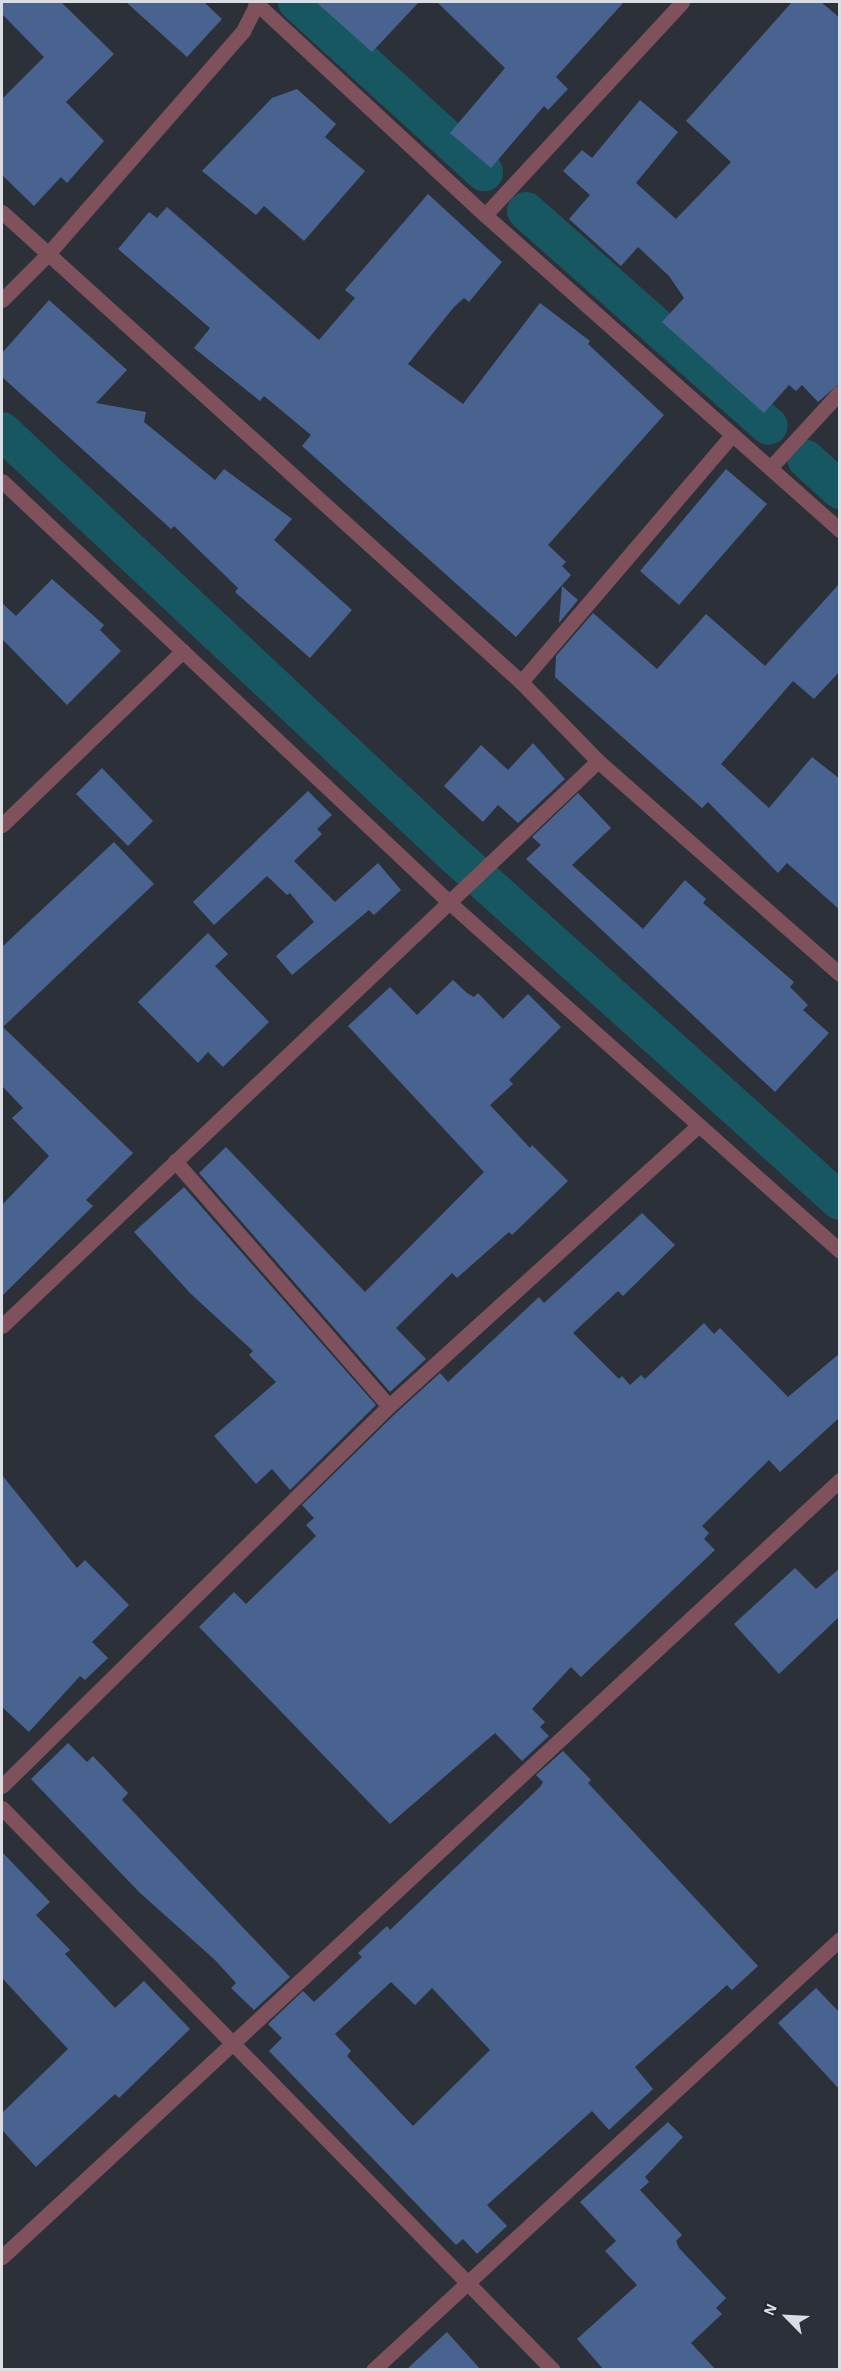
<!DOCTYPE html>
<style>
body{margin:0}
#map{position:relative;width:841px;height:2371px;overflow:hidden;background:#2c3038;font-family:"Alegreya Sans",sans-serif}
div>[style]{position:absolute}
.canal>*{height:38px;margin:-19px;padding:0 19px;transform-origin:19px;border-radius:19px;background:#175762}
.building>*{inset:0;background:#496391}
.minor>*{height:15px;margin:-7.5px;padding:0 7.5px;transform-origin:7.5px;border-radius:7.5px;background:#7f515c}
span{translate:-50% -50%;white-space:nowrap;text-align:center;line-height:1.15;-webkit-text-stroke:4.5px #22262e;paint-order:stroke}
.frame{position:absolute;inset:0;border:3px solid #dadde2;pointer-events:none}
.north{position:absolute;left:757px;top:2287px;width:60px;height:60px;-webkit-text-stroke:4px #22262e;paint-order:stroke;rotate:294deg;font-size:16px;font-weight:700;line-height:24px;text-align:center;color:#dadde2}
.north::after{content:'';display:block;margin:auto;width:21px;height:27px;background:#dadde2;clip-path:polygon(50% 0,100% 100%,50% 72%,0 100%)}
</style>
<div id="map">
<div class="canal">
<div style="left:297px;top:2px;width:253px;rotate:42.3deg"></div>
<div style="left:526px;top:211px;width:324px;rotate:41.5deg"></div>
<div style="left:2px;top:431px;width:614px;rotate:43.15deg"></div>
<div style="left:450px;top:851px;width:524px;rotate:41.91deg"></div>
<div style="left:806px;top:459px;width:46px;rotate:42.4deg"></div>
</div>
<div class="building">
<div style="clip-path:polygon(2px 2px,61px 2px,114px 54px,66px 102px,104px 141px,67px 183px,61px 177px,34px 206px,2px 175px,2px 99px,44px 57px,2px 14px)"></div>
<div style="clip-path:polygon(126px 2px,204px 2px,222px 19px,187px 57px)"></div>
<div style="clip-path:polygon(316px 2px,419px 2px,372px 52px)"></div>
<div style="clip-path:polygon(437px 2px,624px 2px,556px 77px,568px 89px,548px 110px,544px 106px,491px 168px,450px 133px,505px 68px)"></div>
<div style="clip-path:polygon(792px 2px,821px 2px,840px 18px,840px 383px,818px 402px,802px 385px,796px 391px,789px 385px,764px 413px,662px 322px,684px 298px,669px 276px,638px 247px,621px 266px,569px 219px,590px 195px,563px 171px,582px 150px,592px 158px,640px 100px,678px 132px,636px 183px,676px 219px,731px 162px,686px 121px)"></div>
<div style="clip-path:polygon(297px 89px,336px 124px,325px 137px,365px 171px,304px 241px,264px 206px,256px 215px,202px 171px,272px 98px)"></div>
<div style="clip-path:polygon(428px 194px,502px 262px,469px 302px,464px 298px,454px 307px,408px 364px,463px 404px,540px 303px,590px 341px,588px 344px,664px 415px,548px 545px,566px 562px,562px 566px,571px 575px,516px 637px,302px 446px,311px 435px,264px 396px,260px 401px,194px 348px,210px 328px,118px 249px,149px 212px,157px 218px,167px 207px,319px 340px,355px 298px,345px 290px)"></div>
<div style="clip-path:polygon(49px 300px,127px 370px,96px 403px,146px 412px,144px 422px,215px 480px,224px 469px,292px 519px,274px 540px,352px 610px,310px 658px,235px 592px,238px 588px,174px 526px,171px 529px,2px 377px,2px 353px)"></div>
<div style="clip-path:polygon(726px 469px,767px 504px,679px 605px,640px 571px)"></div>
<div style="clip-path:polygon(52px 579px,104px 625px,100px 630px,121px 651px,67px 705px,2px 639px,2px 603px,16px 616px)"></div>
<div style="clip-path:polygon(840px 583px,840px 671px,814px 699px,793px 681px,721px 764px,769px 808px,812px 757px,840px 779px,840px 910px,787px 863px,778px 873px,708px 802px,702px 808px,555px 677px,556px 656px,593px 613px,657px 669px,706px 614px,765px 666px)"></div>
<div style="clip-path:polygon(562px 586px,578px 600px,559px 623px)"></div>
<div style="clip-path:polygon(533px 743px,565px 779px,518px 823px,498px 805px,483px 822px,444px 786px,481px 745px,508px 770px)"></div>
<div style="clip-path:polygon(102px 768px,153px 821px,128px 846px,76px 794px)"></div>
<div style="clip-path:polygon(308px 791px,332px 815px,317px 829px,322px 834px,294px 861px,335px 902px,378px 863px,401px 890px,374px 915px,369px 910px,292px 975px,276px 956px,314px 922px,290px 893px,287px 895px,267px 876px,214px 925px,193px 902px)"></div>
<div style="clip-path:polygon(578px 793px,611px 828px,572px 865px,643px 929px,685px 880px,706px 899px,703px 903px,794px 982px,790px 987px,808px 1005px,803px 1010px,829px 1033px,775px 1092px,526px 859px,541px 845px,532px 837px)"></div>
<div style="clip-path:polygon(114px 842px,154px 884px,3px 1027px,133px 1153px,86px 1200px,93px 1206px,2px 1296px,2px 1205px,49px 1156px,12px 1118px,23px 1108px,2px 1086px,2px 947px)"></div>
<div style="clip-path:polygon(208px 933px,228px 954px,215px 966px,269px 1022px,223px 1067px,208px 1052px,198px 1063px,138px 1002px)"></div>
<div style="clip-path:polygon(453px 980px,467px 993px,474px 997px,478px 993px,503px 1019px,528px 994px,561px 1027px,509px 1080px,513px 1084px,490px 1105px,530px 1148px,532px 1145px,568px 1181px,512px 1235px,509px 1232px,457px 1278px,452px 1273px,396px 1328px,426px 1359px,390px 1392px,199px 1173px,226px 1147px,365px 1292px,484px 1172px,348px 1026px,390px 987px,417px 1015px)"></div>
<div style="clip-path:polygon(184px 1187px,376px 1405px,290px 1490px,272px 1469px,256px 1484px,214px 1436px,276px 1382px,249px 1355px,253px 1351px,191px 1294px,134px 1232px)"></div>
<div style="clip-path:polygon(642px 1213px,675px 1245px,623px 1296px,618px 1291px,573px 1333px,619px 1379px,622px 1376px,630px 1385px,641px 1375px,645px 1379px,704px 1323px,714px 1334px,720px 1328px,788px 1397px,840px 1353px,840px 1417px,780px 1472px,769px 1460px,702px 1526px,709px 1533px,704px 1539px,715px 1550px,581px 1677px,571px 1667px,532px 1709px,545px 1722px,540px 1727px,549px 1736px,522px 1761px,495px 1733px,390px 1824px,199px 1627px,234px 1592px,246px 1604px,316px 1536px,306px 1525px,314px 1518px,302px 1505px,396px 1413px,440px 1373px,448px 1382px,539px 1297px,544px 1303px)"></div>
<div style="clip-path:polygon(2px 1475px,77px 1568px,85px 1560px,129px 1605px,92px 1642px,108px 1658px,85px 1680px,80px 1676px,29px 1732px,2px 1707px)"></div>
<div style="clip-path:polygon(795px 1568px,816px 1589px,840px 1568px,840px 1616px,779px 1674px,734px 1624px)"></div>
<div style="clip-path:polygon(68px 1743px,87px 1762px,93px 1756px,128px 1793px,122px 1800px,290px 1977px,254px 2010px,231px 1988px,236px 1983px,215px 1960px,139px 1892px,31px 1779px)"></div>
<div style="clip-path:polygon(evenodd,563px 1751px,591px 1780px,588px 1783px,758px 1966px,732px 1990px,727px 1985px,635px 2067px,653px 2089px,609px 2130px,592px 2111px,487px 2205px,507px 2226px,477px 2254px,463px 2239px,456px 2245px,269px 2051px,282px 2038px,268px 2024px,303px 1991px,314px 2002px,362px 1957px,358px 1953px,387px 1926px,390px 1930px,540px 1787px,543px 1782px,536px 1775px,563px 1751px,391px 1982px,415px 2005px,432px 1988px,490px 2050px,413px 2126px,347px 2056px,351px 2051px,335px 2034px,391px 1982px)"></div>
<div style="clip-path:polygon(2px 1852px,50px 1902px,36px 1915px,70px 1950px,65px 1954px,115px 2008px,144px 1981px,190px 2029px,119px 2098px,115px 2094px,36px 2167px,2px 2130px,2px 2113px,68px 2049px,2px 1978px)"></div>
<div style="clip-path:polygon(816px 1988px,840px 2013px,840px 2090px,778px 2023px)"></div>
<div style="clip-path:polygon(668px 2122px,683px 2137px,645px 2177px,649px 2182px,640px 2190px,682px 2235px,676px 2241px,679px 2248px,726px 2298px,716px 2308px,722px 2314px,691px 2343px,716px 2370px,604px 2370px,577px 2339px,637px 2285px,605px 2251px,616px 2241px,580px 2202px)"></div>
<div style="clip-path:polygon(447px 2332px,481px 2370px,406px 2370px)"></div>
</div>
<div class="minor">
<div style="left:255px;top:2px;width:313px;rotate:42.8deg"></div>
<div style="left:485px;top:215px;width:475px;rotate:41.6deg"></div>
<div style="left:2px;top:212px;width:700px;rotate:42.16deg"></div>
<div style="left:521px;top:682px;width:110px;rotate:45.7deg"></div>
<div style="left:598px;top:761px;width:322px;rotate:41.4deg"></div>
<div style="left:485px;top:215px;width:290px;rotate:-47.2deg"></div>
<div style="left:2px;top:300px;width:64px;rotate:-45deg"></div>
<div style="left:47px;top:255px;width:298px;rotate:-48.8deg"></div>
<div style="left:243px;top:31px;width:33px;rotate:-63deg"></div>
<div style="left:770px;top:468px;width:103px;rotate:-47.4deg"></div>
<div style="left:2px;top:481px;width:617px;rotate:43.29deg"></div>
<div style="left:451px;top:904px;width:521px;rotate:41.73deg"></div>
<div style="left:521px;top:682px;width:325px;rotate:-49.5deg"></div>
<div style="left:2px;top:825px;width:251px;rotate:-43.9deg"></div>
<div style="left:175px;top:1161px;width:325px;rotate:48.9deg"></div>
<div style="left:2px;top:1326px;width:821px;rotate:-43.47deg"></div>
<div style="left:2px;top:1786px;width:542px;rotate:-44.48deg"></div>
<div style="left:389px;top:1406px;width:418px;rotate:-42.2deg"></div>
<div style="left:2px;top:1808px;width:787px;rotate:45.57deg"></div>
<div style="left:2px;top:2257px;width:1143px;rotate:-42.84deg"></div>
<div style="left:373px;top:2370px;width:635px;rotate:-42.7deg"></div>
</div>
<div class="frame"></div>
<div class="north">N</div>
</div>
